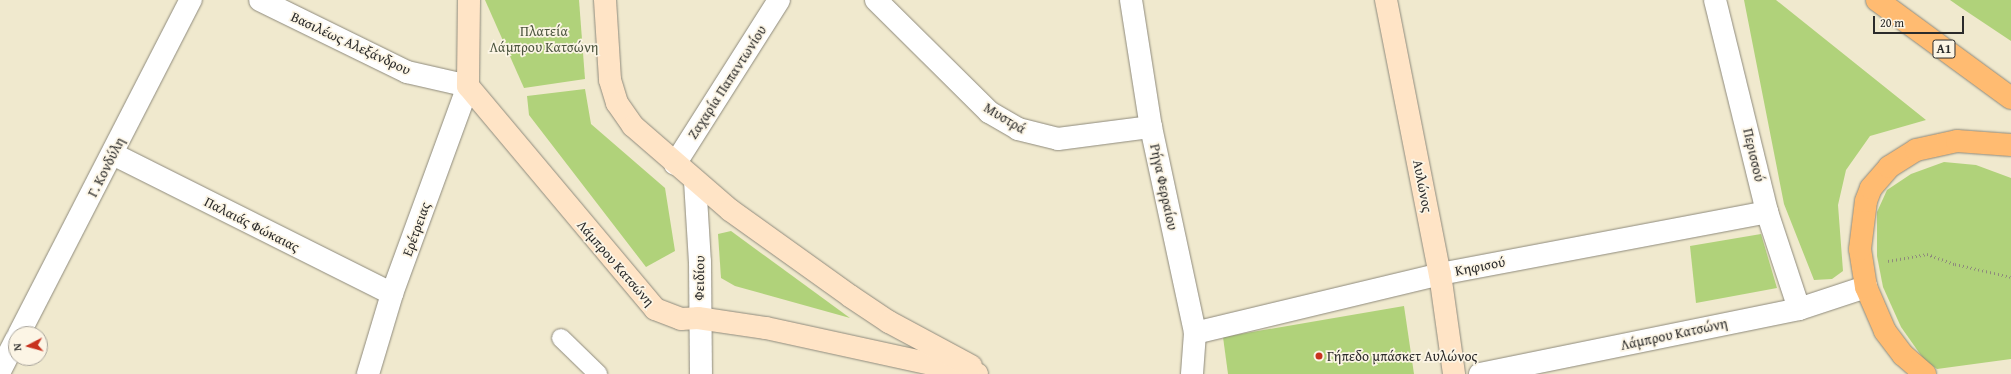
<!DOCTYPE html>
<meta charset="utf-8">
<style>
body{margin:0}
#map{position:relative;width:2011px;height:374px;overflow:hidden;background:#f0e9ce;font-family:"Gentium Book Plus",serif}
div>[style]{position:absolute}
.green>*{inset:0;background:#b0d27a}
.path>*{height:2.5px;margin-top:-1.25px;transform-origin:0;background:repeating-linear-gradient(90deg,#8e8a7c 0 1px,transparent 0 4px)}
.roads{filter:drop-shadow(0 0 1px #8e8a7c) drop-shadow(0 0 1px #8e8a7c)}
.lane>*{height:18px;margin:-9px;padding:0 9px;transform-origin:9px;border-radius:9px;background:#fff}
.street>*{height:22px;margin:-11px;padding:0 11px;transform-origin:11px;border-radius:11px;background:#fff}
.secondary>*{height:22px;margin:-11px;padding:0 11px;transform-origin:11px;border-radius:11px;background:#ffe4c6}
.highway>*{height:22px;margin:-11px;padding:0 11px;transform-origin:11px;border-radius:11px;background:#ffbb71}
.dots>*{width:11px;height:11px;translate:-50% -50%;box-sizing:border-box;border:2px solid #fcf5e5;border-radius:50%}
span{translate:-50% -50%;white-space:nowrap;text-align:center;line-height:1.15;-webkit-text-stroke:3.5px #fcf5e5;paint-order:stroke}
.shield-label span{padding:1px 3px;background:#fcf5e5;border:1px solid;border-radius:3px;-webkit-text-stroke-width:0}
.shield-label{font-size:13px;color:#2b2b2b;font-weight:700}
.park-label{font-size:14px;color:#4c553f}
.street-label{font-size:14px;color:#2b2b2b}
.poi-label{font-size:14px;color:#2b2b2b}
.left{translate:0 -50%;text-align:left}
.north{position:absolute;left:8px;top:326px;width:40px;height:40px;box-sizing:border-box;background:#fcf5e5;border:1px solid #a8a49b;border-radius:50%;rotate:264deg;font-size:11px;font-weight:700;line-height:16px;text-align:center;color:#2b2b2b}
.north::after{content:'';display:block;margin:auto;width:14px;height:18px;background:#c8321e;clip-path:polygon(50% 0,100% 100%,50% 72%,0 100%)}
.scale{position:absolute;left:1873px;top:16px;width:91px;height:18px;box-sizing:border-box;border:2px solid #2b2b2b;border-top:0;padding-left:5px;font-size:12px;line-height:14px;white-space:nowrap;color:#2b2b2b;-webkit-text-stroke:3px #fcf5e5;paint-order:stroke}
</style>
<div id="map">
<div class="green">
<div style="clip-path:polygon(485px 0,579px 0,585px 79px,524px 88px)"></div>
<div style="clip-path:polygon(1744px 0,1776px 0,1926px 120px,1870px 136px,1846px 170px,1838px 205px,1843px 271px,1832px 279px,1814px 280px,1784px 204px)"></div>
<div style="clip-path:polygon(1950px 0,2011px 0,2011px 41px,1960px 7px)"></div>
<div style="clip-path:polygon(585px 89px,591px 124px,665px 188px,675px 251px,646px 267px,529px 115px,527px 96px)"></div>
<div style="clip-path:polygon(1944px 162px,1976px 165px,2011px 178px,2011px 359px,1937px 369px,1925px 361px,1901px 327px,1883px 287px,1877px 256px,1877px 212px,1887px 190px,1911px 174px)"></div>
<div style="clip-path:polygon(731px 231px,850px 318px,735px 286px,721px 278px,718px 234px)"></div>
<div style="clip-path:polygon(1761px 234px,1777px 288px,1696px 303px,1690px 246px)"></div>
<div style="clip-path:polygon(1404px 306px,1414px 374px,1228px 374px,1223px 337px)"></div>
</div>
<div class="path">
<div style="left:1888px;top:261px;width:40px;rotate:-10deg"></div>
<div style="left:1927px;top:254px;width:30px;rotate:20deg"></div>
<div style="left:1955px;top:264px;width:57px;rotate:13.1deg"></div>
</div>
<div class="roads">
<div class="lane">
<div style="left:561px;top:338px;width:52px;rotate:44.2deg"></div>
</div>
<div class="street">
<div style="left:260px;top:0;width:164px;rotate:26.1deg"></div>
<div style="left:407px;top:72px;width:63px;rotate:12.9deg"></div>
<div style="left:468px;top:86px;width:221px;rotate:110.1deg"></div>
<div style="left:392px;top:294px;width:84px;rotate:106.7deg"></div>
<div style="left:876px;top:0;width:159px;rotate:44.7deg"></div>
<div style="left:989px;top:112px;width:34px;rotate:30deg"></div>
<div style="left:1018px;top:129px;width:41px;rotate:14deg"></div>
<div style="left:1058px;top:139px;width:94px;rotate:-7.4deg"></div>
<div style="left:1131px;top:0;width:129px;rotate:81.1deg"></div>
<div style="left:1151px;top:127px;width:211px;rotate:77.9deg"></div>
<div style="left:1195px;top:333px;width:41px;rotate:94.2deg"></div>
<div style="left:1715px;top:0;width:218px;rotate:76.2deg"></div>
<div style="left:1767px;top:212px;width:102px;rotate:71.7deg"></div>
<div style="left:113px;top:154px;width:312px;rotate:26.6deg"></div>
<div style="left:675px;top:164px;width:194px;rotate:-57.6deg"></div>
<div style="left:695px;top:181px;width:81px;rotate:86.5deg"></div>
<div style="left:700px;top:262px;width:112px;rotate:89.5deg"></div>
<div style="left:1195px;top:333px;width:252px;rotate:-13.5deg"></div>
<div style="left:1440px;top:274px;width:333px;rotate:-10.7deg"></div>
<div style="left:19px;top:334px;width:376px;rotate:-62.8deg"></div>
<div style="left:0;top:371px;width:35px;rotate:-63deg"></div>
<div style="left:1480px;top:374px;width:326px;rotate:-11.5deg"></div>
<div style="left:1799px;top:309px;width:71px;rotate:-18.2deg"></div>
</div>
<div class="secondary">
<div style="left:469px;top:0;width:86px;rotate:90.7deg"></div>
<div style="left:468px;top:86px;width:291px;rotate:50deg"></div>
<div style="left:655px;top:309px;width:28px;rotate:21deg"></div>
<div style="left:681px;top:319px;width:17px;rotate:-3deg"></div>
<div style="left:698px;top:318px;width:69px;rotate:8.4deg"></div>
<div style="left:766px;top:328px;width:216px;rotate:12.3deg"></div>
<div style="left:605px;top:0;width:80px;rotate:86.4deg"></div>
<div style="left:610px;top:80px;width:24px;rotate:73deg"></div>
<div style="left:617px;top:103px;width:28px;rotate:55deg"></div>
<div style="left:633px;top:126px;width:128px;rotate:40.9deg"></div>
<div style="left:730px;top:210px;width:148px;rotate:35.6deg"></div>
<div style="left:850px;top:296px;width:47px;rotate:33.7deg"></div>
<div style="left:889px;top:322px;width:93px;rotate:28.2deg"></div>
<div style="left:1386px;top:0;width:279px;rotate:78.9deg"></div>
<div style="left:1440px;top:274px;width:101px;rotate:82deg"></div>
</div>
<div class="highway">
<div style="left:1877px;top:0;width:166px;rotate:36.2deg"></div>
<div style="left:1925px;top:374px;width:29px;rotate:-139deg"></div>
<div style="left:1903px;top:355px;width:30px;rotate:-127deg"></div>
<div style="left:1885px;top:331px;width:48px;rotate:-113.4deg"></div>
<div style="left:1866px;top:287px;width:38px;rotate:-99deg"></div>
<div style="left:1860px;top:249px;width:48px;rotate:-82.9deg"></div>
<div style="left:1866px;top:201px;width:14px;rotate:-69deg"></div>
<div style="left:1871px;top:188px;width:28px;rotate:-49deg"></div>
<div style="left:1889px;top:167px;width:32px;rotate:-32deg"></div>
<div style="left:1916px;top:150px;width:42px;rotate:-12.4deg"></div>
<div style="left:1957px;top:141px;width:54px;rotate:4.2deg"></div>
</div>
</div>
<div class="dots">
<div style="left:1319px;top:356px;background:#c8321e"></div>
</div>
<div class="shield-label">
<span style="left:1944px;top:49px">Α1</span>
</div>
<div class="park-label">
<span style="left:544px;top:39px">Πλατεία<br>Λάμπρου Κατσώνη</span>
</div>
<div class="street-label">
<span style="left:351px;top:43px;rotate:25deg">Βασιλέως Αλεξάνδρου</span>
<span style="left:727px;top:82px;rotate:-57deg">Ζαχαρία Παπαντωνίου</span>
<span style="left:1005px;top:118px;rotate:31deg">Μυστρά</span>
<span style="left:1754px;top:155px;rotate:77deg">Περισσού</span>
<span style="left:106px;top:167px;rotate:-63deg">Γ. Κονδύλη</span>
<span style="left:1423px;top:186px;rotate:79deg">Αυλώνος</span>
<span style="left:1164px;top:187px;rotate:78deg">Ρήγα Φερραίου</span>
<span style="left:252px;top:224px;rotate:27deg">Παλαιάς Φώκαιας</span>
<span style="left:416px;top:229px;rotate:-70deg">Ερέτρειας</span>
<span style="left:616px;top:263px;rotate:49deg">Λάμπρου Κατσώνη</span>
<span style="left:1480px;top:266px;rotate:-11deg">Κηφισού</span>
<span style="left:699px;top:278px;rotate:-89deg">Φειδίου</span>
<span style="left:1674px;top:334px;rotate:-12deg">Λάμπρου Κατσώνη</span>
</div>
<div class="poi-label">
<span class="left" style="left:1327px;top:356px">Γήπεδο μπάσκετ Αυλώνος</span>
</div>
<div class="north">N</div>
<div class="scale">20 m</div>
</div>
